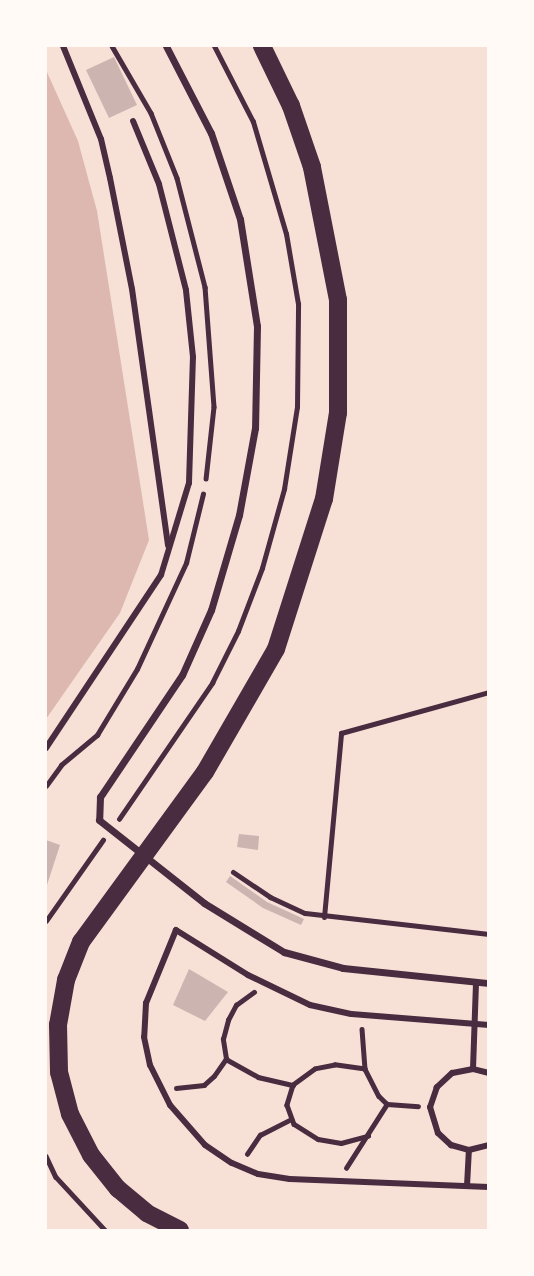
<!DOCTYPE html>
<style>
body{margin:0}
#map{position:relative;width:534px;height:1276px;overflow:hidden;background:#f7e1d7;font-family:Raleway,sans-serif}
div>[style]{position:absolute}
.water>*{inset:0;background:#dcb8b0}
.building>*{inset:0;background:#ccb4b1}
.path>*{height:4.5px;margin:-2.25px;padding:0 2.25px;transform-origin:2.25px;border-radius:2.25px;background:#4a2c40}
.service>*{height:5px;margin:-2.5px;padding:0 2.5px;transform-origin:2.5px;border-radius:2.5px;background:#4a2c40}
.pedestrian>*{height:6px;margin:-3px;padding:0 3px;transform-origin:3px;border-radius:3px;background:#4a2c40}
.minor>*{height:7px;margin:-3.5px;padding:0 3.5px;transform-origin:3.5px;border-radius:3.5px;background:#4a2c40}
.primary>*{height:18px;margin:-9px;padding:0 9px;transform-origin:9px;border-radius:9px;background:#4a2c40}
span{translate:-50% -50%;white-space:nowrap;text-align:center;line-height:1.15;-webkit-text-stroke:5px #fffaf5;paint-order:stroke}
.frame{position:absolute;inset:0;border:47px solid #fffaf5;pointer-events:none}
</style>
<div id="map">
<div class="water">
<div style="clip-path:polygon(46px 70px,78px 141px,97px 211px,149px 540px,120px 613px,46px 719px)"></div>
</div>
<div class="building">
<div style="clip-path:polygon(114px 57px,137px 105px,109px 118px,86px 70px)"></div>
<div style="clip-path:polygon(239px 834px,259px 836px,258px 850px,237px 847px)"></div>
<div style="clip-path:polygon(46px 840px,60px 845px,46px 888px)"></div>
<div style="clip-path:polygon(230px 876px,267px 902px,304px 919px,301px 925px,263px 908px,226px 882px)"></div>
<div style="clip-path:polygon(189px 969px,228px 992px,205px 1021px,173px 1005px)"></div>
</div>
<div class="path">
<div style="left:112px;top:46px;width:78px;rotate:59.8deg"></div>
<div style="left:151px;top:113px;width:70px;rotate:68.2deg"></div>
<div style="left:177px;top:178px;width:113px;rotate:75.6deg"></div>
<div style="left:205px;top:287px;width:120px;rotate:85.7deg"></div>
<div style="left:214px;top:407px;width:72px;rotate:96.3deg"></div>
<div style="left:46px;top:786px;width:26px;rotate:-54deg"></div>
<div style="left:61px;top:765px;width:47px;rotate:-39.8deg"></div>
<div style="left:97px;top:735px;width:77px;rotate:-58.8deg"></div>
<div style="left:137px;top:669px;width:117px;rotate:-65.2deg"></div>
<div style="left:186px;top:563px;width:71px;rotate:-76.2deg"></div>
<div style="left:119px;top:819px;width:165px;rotate:-55.6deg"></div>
<div style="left:212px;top:683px;width:58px;rotate:-63.4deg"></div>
<div style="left:238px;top:631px;width:67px;rotate:-69.1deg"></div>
<div style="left:262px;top:568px;width:82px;rotate:-74.4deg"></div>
<div style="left:284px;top:489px;width:83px;rotate:-81deg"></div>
<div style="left:297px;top:407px;width:103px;rotate:-89.4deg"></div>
<div style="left:298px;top:304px;width:71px;rotate:-99.7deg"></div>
<div style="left:286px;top:234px;width:117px;rotate:-106.4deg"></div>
<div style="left:253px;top:122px;width:85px;rotate:-117.2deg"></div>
<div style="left:46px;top:921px;width:99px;rotate:-54.9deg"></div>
<div style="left:362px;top:1029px;width:40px;rotate:85.7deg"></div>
<div style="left:365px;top:1069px;width:30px;rotate:63deg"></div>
<div style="left:379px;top:1096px;width:11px;rotate:45deg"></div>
<div style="left:387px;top:1104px;width:31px;rotate:4deg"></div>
<div style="left:226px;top:1059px;width:37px;rotate:29deg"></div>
<div style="left:258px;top:1077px;width:36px;rotate:13deg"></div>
<div style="left:365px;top:1069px;width:30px;rotate:-172deg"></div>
<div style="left:335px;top:1065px;width:20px;rotate:169deg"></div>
<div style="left:315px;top:1069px;width:27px;rotate:144deg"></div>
<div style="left:293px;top:1085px;width:21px;rotate:107deg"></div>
<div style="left:287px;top:1105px;width:20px;rotate:70deg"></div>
<div style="left:294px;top:1124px;width:28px;rotate:32deg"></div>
<div style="left:318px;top:1139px;width:23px;rotate:10deg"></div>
<div style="left:341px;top:1143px;width:28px;rotate:-15deg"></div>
<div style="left:176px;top:1088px;width:28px;rotate:-6deg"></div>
<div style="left:204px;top:1085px;width:13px;rotate:-42deg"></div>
<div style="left:214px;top:1076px;width:21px;rotate:-55deg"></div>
<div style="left:226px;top:1059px;width:20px;rotate:-99deg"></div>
<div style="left:223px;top:1039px;width:20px;rotate:-75deg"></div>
<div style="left:228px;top:1020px;width:17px;rotate:-62deg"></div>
<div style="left:236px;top:1005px;width:22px;rotate:-36deg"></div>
<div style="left:247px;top:1154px;width:23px;rotate:-56deg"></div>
<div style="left:260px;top:1135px;width:35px;rotate:-27deg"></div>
<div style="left:46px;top:1156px;width:23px;rotate:65deg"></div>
<div style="left:56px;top:1177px;width:72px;rotate:47.2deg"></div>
<div style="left:346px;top:1168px;width:76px;rotate:-57.4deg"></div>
</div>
<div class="service">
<div style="left:233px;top:872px;width:45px;rotate:34deg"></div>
<div style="left:270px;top:897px;width:38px;rotate:25deg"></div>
<div style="left:305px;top:913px;width:185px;rotate:6.5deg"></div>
<div style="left:324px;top:917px;width:185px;rotate:-84.7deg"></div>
<div style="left:341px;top:733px;width:154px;rotate:-15.5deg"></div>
</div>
<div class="pedestrian">
<div style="left:63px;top:46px;width:100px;rotate:67.8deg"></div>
<div style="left:101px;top:139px;width:40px;rotate:77deg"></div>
<div style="left:110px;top:178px;width:113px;rotate:78.8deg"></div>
<div style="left:132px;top:289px;width:259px;rotate:82deg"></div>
<div style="left:46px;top:748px;width:208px;rotate:-56.4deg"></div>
<div style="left:161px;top:575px;width:96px;rotate:-73.1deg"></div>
<div style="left:189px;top:483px;width:126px;rotate:-88.2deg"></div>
<div style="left:193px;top:357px;width:67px;rotate:-96deg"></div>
<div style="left:186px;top:290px;width:109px;rotate:-104.3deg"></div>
<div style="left:159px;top:184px;width:68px;rotate:-112.4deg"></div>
<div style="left:489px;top:1025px;width:138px;rotate:-175.4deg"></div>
<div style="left:351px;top:1014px;width:42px;rotate:-167.6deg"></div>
<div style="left:310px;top:1005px;width:69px;rotate:-154.2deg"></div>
<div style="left:248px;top:975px;width:85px;rotate:-148deg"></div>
<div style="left:176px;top:930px;width:79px;rotate:112.3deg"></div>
<div style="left:146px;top:1003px;width:34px;rotate:93deg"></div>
<div style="left:144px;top:1037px;width:29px;rotate:78deg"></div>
<div style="left:150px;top:1065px;width:45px;rotate:63.4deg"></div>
<div style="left:170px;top:1105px;width:53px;rotate:48.8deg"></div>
<div style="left:205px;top:1145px;width:32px;rotate:34deg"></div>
<div style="left:232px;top:1163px;width:28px;rotate:23deg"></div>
<div style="left:258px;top:1174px;width:32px;rotate:9deg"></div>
<div style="left:290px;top:1179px;width:199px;rotate:2.3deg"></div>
<div style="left:473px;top:1069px;width:87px;rotate:-88deg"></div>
<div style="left:489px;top:1073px;width:16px;rotate:-166deg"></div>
<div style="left:473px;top:1069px;width:21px;rotate:169deg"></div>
<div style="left:452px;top:1073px;width:21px;rotate:137deg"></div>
<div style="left:437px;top:1087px;width:21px;rotate:109deg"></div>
<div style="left:430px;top:1107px;width:27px;rotate:73deg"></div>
<div style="left:438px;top:1133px;width:18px;rotate:43deg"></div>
<div style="left:451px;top:1145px;width:19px;rotate:16deg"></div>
<div style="left:469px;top:1150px;width:21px;rotate:-14deg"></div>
<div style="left:467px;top:1186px;width:36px;rotate:-87deg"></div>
</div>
<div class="minor">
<div style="left:166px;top:46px;width:98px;rotate:62.7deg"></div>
<div style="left:211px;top:133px;width:91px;rotate:71.4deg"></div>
<div style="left:240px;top:219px;width:108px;rotate:81deg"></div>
<div style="left:257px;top:326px;width:102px;rotate:91.1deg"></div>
<div style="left:255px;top:428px;width:88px;rotate:100.4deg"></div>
<div style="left:239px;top:515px;width:99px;rotate:106.4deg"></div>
<div style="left:211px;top:610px;width:71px;rotate:114deg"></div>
<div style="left:182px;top:675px;width:147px;rotate:123.9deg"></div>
<div style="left:100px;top:797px;width:23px;rotate:92deg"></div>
<div style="left:99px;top:820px;width:134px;rotate:38.3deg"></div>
<div style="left:204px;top:903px;width:94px;rotate:31.5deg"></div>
<div style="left:284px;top:952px;width:61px;rotate:15.2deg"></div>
<div style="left:343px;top:968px;width:147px;rotate:5.9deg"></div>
</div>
<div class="primary">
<div style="left:180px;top:1230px;width:37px;rotate:-153deg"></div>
<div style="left:147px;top:1213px;width:38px;rotate:-140deg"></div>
<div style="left:118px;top:1189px;width:43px;rotate:-128.5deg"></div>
<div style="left:91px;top:1155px;width:46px;rotate:-117.1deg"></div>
<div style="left:70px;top:1114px;width:43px;rotate:-104.7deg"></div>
<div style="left:59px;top:1072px;width:47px;rotate:-91.2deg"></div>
<div style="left:58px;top:1025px;width:46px;rotate:-79.9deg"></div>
<div style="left:66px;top:980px;width:41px;rotate:-68.5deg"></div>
<div style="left:81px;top:942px;width:210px;rotate:-53.9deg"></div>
<div style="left:205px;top:772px;width:142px;rotate:-60deg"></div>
<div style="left:276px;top:649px;width:157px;rotate:-72.3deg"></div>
<div style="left:324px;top:499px;width:87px;rotate:-80.8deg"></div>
<div style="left:338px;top:413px;width:113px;rotate:-90deg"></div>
<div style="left:338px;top:300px;width:136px;rotate:-101.1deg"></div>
<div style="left:312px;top:167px;width:65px;rotate:-109deg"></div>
<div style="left:291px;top:106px;width:67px;rotate:-115.8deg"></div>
</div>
<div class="frame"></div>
</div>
